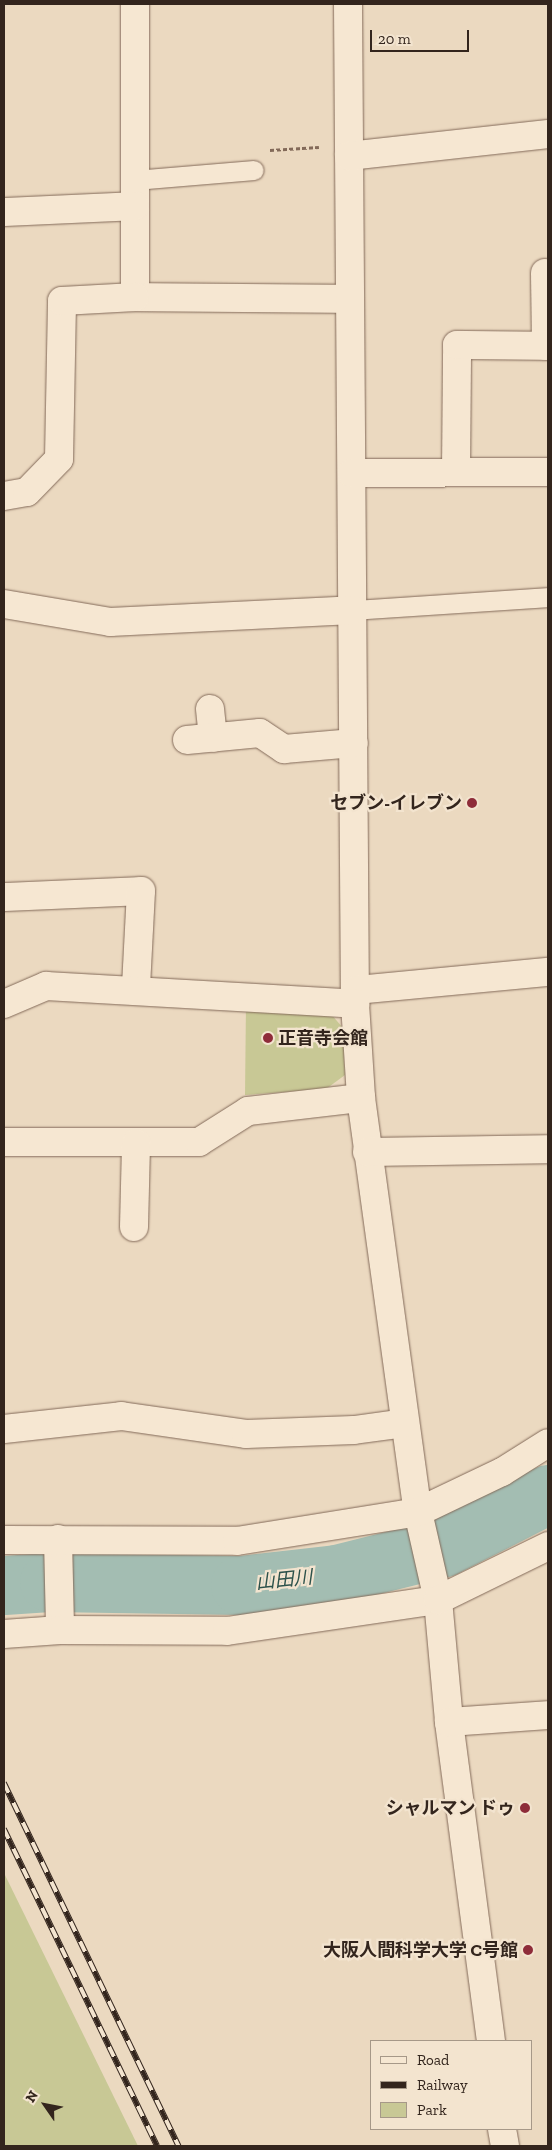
<!DOCTYPE html>
<meta charset="utf-8">
<style>
body{margin:0}
#map{position:relative;width:552px;height:2150px;overflow:hidden;background:#ebd9c0;font-family:"Zilla Slab","Noto Sans JP",serif}
div>[style]{position:absolute}
.green>*{inset:0;background:#c8c895}
.river>*{height:59px;margin:-29.5px;padding:0 29.5px;transform-origin:29.5px;border-radius:29.5px;background:#a3bdb2}
.path>*{height:3px;margin-top:-1.5px;transform-origin:0;background:repeating-linear-gradient(90deg,#836a59 0 4px,transparent 0 6.5px)}
.roads{filter:drop-shadow(0 0 1px #836a59) drop-shadow(0 0 1px #836a59)}
.lane>*{height:19px;margin:-9.5px;padding:0 9.5px;transform-origin:9.5px;border-radius:9.5px;background:#f6e7d2}
.street>*{height:28px;margin:-14px;padding:0 14px;transform-origin:14px;border-radius:14px;background:#f6e7d2}
.rail>*{height:5.5px;margin-top:-2.75px;transform-origin:0;background:repeating-linear-gradient(90deg,#f3e4cf 0 11px,#33251d 0 22px);box-sizing:border-box;border-block:1px solid #33251d}
.dots>*{width:14px;height:14px;translate:-50% -50%;box-sizing:border-box;border:2px solid #f3e4cf;border-radius:50%}
span{translate:-50% -50%;white-space:nowrap;text-align:center;line-height:1.15;-webkit-text-stroke:4.5px #f3e4cf;paint-order:stroke}
.poi-label{font-size:18px;color:#33251d;font-weight:700}
.right{translate:-100% -50%;text-align:right}
.left{translate:0 -50%;text-align:left}
.water-label{font-size:19px;color:#2d524b;font-style:italic}
.frame{position:absolute;inset:0;border:5px solid #33251d;pointer-events:none}
.legend{position:absolute;left:370px;top:2040px;width:162px;height:90px;box-sizing:border-box;background:#f3e4cf;border:1px solid #a69888;margin:0;padding:6px 9px;list-style:none;font-size:15px;color:#33251d}
.legend li{display:flex;align-items:center;gap:10px;height:25px}
.legend b{width:25px;border:1px solid #a69888}
.north{position:absolute;left:20px;top:2080px;width:50px;height:50px;-webkit-text-stroke:4px #f3e4cf;paint-order:stroke;rotate:303deg;font-size:14px;font-weight:700;line-height:20px;text-align:center;color:#33251d}
.north::after{content:'';display:block;margin:auto;width:18px;height:22px;background:#33251d;clip-path:polygon(50% 0,100% 100%,50% 72%,0 100%)}
.scale{position:absolute;left:370px;top:30px;width:99px;height:22px;box-sizing:border-box;border:2px solid #33251d;border-top:0;padding-left:6px;font-size:15px;line-height:18px;white-space:nowrap;color:#33251d;-webkit-text-stroke:4px #f3e4cf;paint-order:stroke}
</style>
<div id="map">
<div class="green">
<div style="clip-path:polygon(246px 1003px,331px 1014px,343px 1028px,345px 1075px,326px 1089px,245px 1095px)"></div>
<div style="clip-path:polygon(4px 1873px,138px 2146px,4px 2146px)"></div>
</div>
<div class="river">
<div style="left:4px;top:1585px;width:45px;rotate:-3.8deg"></div>
<div style="left:49px;top:1582px;width:191px;rotate:0.9deg"></div>
<div style="left:240px;top:1585px;width:97px;rotate:-6.5deg"></div>
<div style="left:336px;top:1574px;width:111px;rotate:-14deg"></div>
<div style="left:444px;top:1547px;width:117px;rotate:-27deg"></div>
</div>
<div class="path">
<div style="left:270px;top:150px;width:49px;rotate:-3.5deg"></div>
</div>
<div class="roads">
<div class="lane">
<div style="left:135px;top:180px;width:119px;rotate:-4.8deg"></div>
<div style="left:353px;top:610px;width:195px;rotate:-3.8deg"></div>
</div>
<div class="street">
<div style="left:135px;top:4px;width:293px;rotate:90deg"></div>
<div style="left:135px;top:297px;width:215px;rotate:0.5deg"></div>
<div style="left:348px;top:4px;width:1000px;rotate:89.6deg"></div>
<div style="left:355px;top:1004px;width:94px;rotate:86.3deg"></div>
<div style="left:361px;top:1098px;width:418px;rotate:82.2deg"></div>
<div style="left:418px;top:1512px;width:90px;rotate:77.2deg"></div>
<div style="left:438px;top:1600px;width:122px;rotate:84.8deg"></div>
<div style="left:449px;top:1722px;width:322px;rotate:82.5deg"></div>
<div style="left:349px;top:156px;width:200px;rotate:-6.3deg"></div>
<div style="left:4px;top:212px;width:131px;rotate:-2.6deg"></div>
<div style="left:545px;top:273px;width:73px;rotate:89.2deg"></div>
<div style="left:456px;top:472px;width:127px;rotate:-89.5deg"></div>
<div style="left:457px;top:345px;width:91px;rotate:0.6deg"></div>
<div style="left:352px;top:473px;width:196px;rotate:-0.3deg"></div>
<div style="left:4px;top:496px;width:23px;rotate:-10deg"></div>
<div style="left:27px;top:492px;width:46px;rotate:-45.9deg"></div>
<div style="left:59px;top:459px;width:158px;rotate:-88.9deg"></div>
<div style="left:62px;top:301px;width:73px;rotate:-3.1deg"></div>
<div style="left:4px;top:604px;width:108px;rotate:9.6deg"></div>
<div style="left:110px;top:622px;width:243px;rotate:-2.8deg"></div>
<div style="left:210px;top:709px;width:29px;rotate:84deg"></div>
<div style="left:187px;top:740px;width:73px;rotate:-5.5deg"></div>
<div style="left:260px;top:733px;width:29px;rotate:34deg"></div>
<div style="left:284px;top:749px;width:70px;rotate:-4.9deg"></div>
<div style="left:4px;top:897px;width:137px;rotate:-2.5deg"></div>
<div style="left:141px;top:891px;width:97px;rotate:93deg"></div>
<div style="left:356px;top:990px;width:193px;rotate:-5.4deg"></div>
<div style="left:4px;top:1004px;width:46px;rotate:-23.2deg"></div>
<div style="left:46px;top:986px;width:310px;rotate:3.3deg"></div>
<div style="left:4px;top:1142px;width:195px"></div>
<div style="left:199px;top:1142px;width:58px;rotate:-32.3deg"></div>
<div style="left:248px;top:1111px;width:114px;rotate:-6.6deg"></div>
<div style="left:367px;top:1152px;width:181px;rotate:-0.9deg"></div>
<div style="left:134px;top:1227px;width:84px;rotate:-88.6deg"></div>
<div style="left:4px;top:1429px;width:118px;rotate:-6.3deg"></div>
<div style="left:121px;top:1416px;width:126px;rotate:8.2deg"></div>
<div style="left:246px;top:1434px;width:108px;rotate:-2.1deg"></div>
<div style="left:354px;top:1430px;width:51px;rotate:-7.8deg"></div>
<div style="left:58px;top:1539px;width:91px;rotate:88.7deg"></div>
<div style="left:4px;top:1540px;width:233px;rotate:0.2deg"></div>
<div style="left:237px;top:1541px;width:183px;rotate:-9.1deg"></div>
<div style="left:418px;top:1512px;width:93px;rotate:-25.5deg"></div>
<div style="left:502px;top:1472px;width:54px;rotate:-32.2deg"></div>
<div style="left:4px;top:1634px;width:56px;rotate:-4.1deg"></div>
<div style="left:60px;top:1630px;width:167px;rotate:0.3deg"></div>
<div style="left:227px;top:1631px;width:213px;rotate:-8.4deg"></div>
<div style="left:438px;top:1600px;width:123px;rotate:-26.1deg"></div>
<div style="left:449px;top:1722px;width:99px;rotate:-4deg"></div>
<div style="left:502px;top:2129px;width:17px;rotate:80deg"></div>
</div>
</div>
<div class="rail">
<div style="left:4px;top:1783px;width:403px;rotate:64.3deg"></div>
<div style="left:4px;top:1829px;width:352px;rotate:64.2deg"></div>
</div>
<div class="dots">
<div style="left:472px;top:803px;background:#8e2c39"></div>
<div style="left:268px;top:1038px;background:#8e2c39"></div>
<div style="left:525px;top:1808px;background:#8e2c39"></div>
<div style="left:528px;top:1950px;background:#8e2c39"></div>
</div>
<div class="poi-label">
<span class="right" style="left:462px;top:803px">セブン-イレブン</span>
<span class="left" style="left:278px;top:1038px">正音寺会館</span>
<span class="right" style="left:515px;top:1808px">シャルマン ドゥ</span>
<span class="right" style="left:518px;top:1950px">大阪人間科学大学 C号館</span>
</div>
<div class="water-label">
<span style="left:284px;top:1580px;rotate:-6deg">山田川</span>
</div>
<div class="frame"></div>
<ul class="legend">
<li><b style="height:6px;background:#f6e7d2"></b>Road</li>
<li><b style="height:6px;background:#33251d"></b>Railway</li>
<li><b style="height:14px;background:#c8c895"></b>Park</li>
</ul>
<div class="north">N</div>
<div class="scale">20 m</div>
</div>
